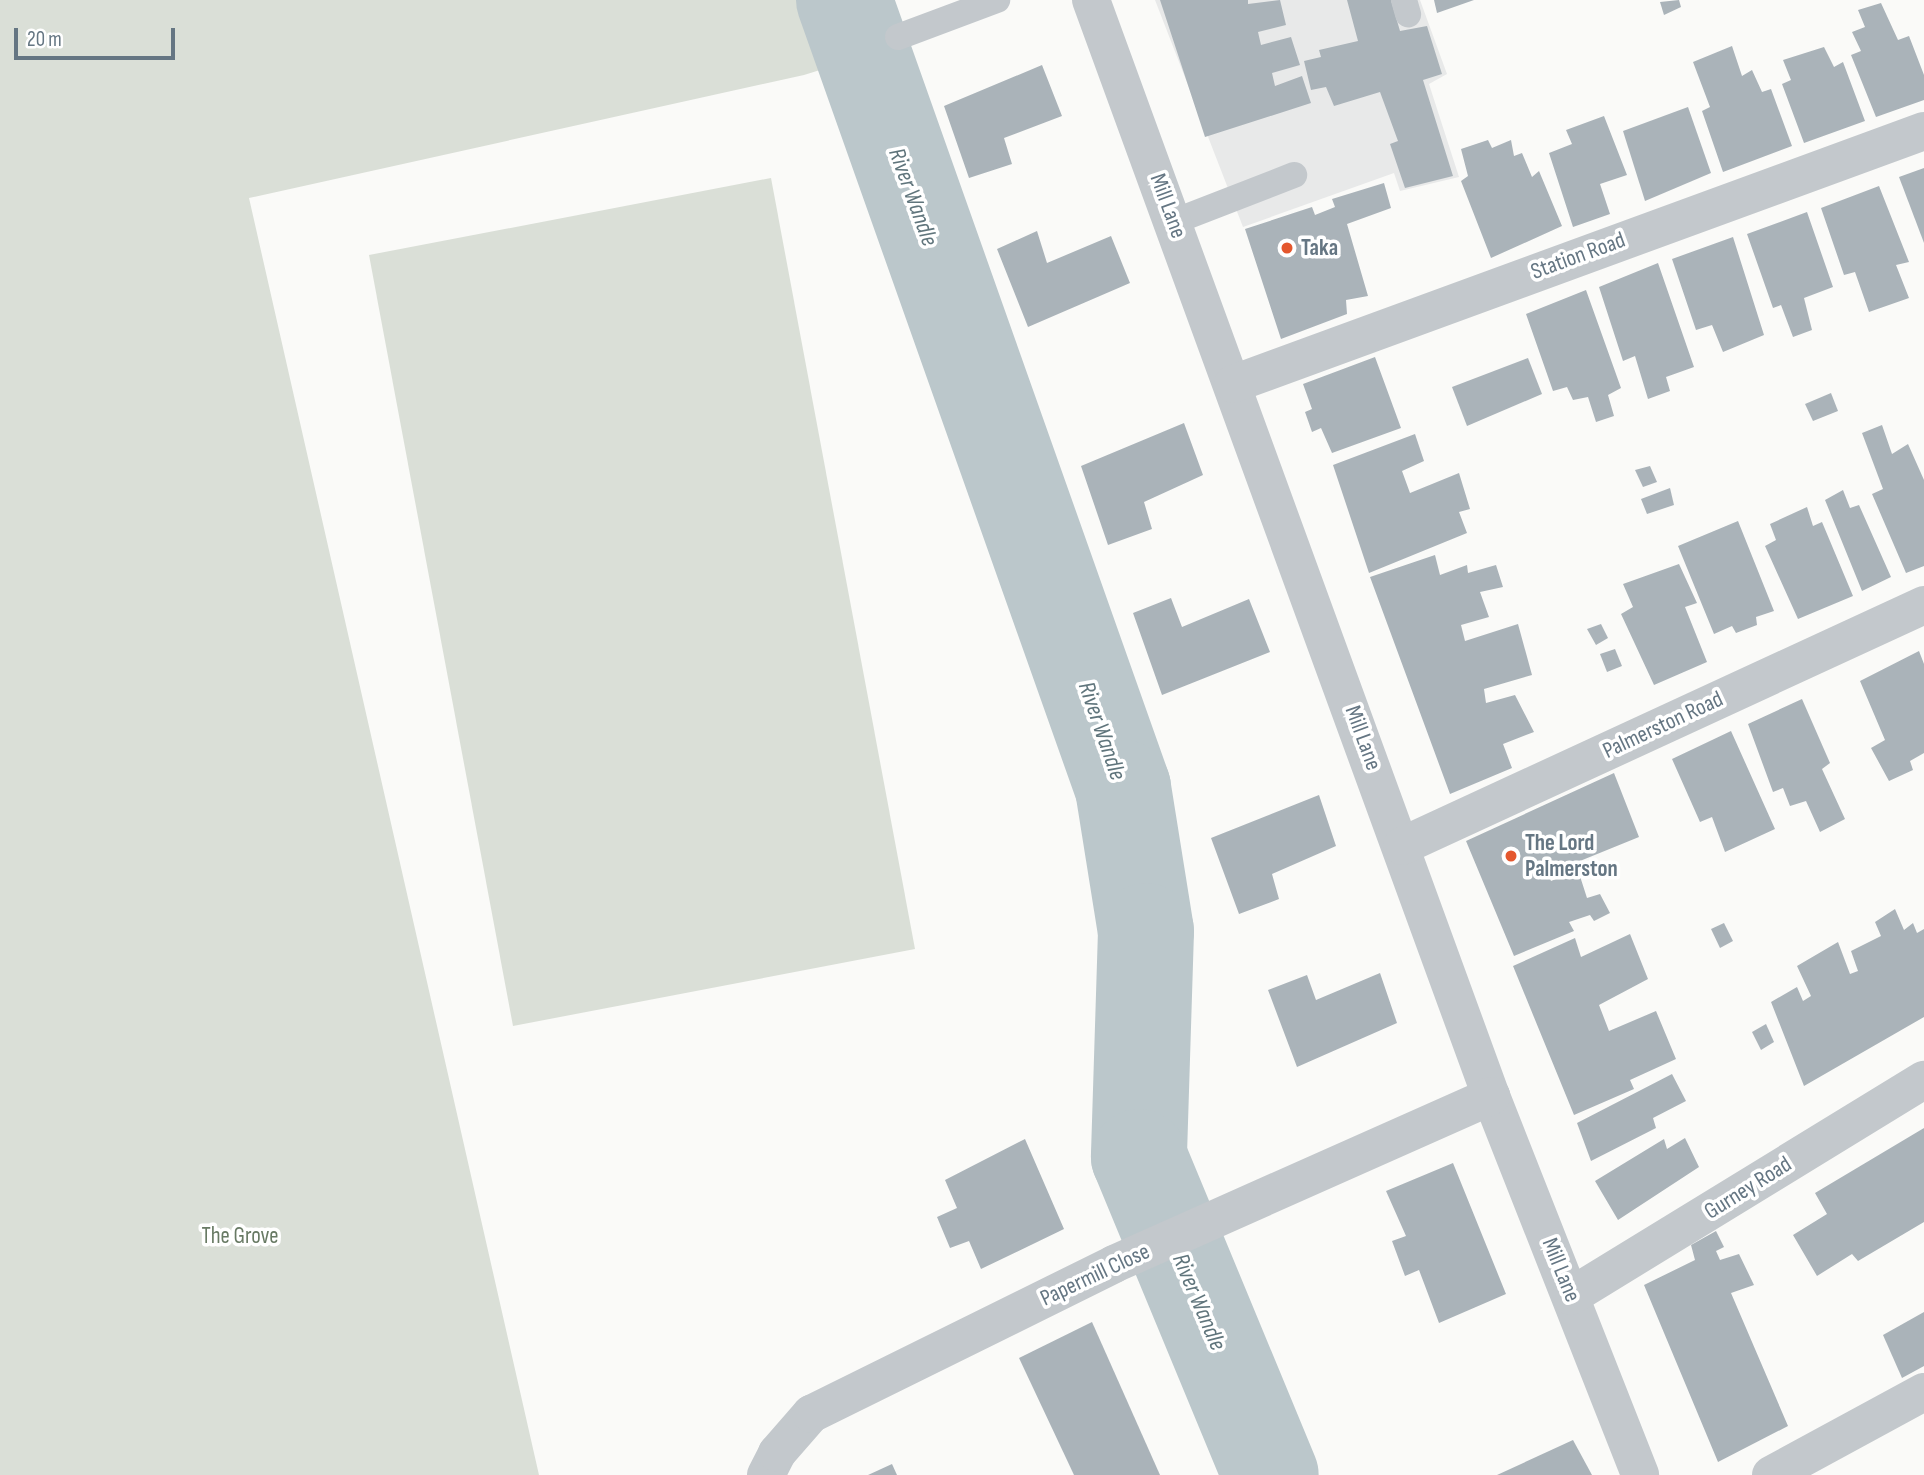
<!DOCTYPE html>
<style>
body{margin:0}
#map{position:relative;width:1924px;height:1475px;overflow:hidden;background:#fafaf8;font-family:"Sofia Sans Condensed",sans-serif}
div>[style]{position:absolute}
.built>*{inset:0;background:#e8e9e9}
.green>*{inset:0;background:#dadfd7}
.river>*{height:96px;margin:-48px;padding:0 48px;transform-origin:48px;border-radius:48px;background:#bbc7cb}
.building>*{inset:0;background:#aab3b9}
.service>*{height:26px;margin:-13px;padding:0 13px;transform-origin:13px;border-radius:13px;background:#c3c8cc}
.minor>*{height:38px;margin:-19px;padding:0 19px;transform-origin:19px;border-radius:19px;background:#c3c8cc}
.dots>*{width:19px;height:19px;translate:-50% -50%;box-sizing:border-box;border:4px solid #fff;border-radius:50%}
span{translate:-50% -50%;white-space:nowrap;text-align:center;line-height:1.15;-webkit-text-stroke:7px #fff;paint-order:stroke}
.street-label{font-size:23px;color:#657683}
.poi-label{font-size:23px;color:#657683;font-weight:700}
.left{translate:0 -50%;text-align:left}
.park-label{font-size:23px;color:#687a64}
.water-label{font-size:24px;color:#60757c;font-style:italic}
.scale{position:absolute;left:14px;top:28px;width:161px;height:32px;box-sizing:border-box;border:4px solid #657683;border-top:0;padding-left:9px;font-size:21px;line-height:24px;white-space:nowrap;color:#657683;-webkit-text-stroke:5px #fff;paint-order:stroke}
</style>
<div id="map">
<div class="built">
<div style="clip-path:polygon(1155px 0,1420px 0,1447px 74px,1429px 84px,1459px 177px,1400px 191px,1394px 173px,1243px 227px)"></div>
</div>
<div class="green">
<div style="clip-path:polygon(0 0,881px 0,900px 45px,804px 75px,249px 198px,539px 1475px,0 1475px)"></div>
<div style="clip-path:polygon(771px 178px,915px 949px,513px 1026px,369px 255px)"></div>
</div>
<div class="river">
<div style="left:844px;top:0;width:836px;rotate:70.5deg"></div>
<div style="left:1123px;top:788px;width:145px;rotate:80.9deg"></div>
<div style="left:1146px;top:931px;width:226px;rotate:91.8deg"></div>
<div style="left:1139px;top:1157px;width:344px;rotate:67.5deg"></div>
</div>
<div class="building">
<div style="clip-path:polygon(1160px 0,1248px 0,1248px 4px,1280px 0,1286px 25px,1258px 32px,1261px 45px,1291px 37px,1300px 65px,1272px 73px,1275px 86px,1302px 76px,1311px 103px,1205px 137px)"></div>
<div style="clip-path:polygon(1347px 0,1391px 0,1400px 31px,1427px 26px,1442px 74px,1423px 80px,1453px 176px,1405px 188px,1390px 144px,1398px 141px,1380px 92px,1334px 106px,1326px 87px,1311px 90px,1304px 61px,1321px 57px,1319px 50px,1358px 41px)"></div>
<div style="clip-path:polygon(1434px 0,1474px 0,1437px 13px)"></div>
<div style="clip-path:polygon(1679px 0,1681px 7px,1664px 15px,1660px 2px)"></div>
<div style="clip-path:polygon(1881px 3px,1898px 40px,1909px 36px,1924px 75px,1924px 100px,1876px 117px,1851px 55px,1861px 51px,1852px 32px,1865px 27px,1858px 10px)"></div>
<div style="clip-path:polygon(1732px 46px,1742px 76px,1752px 70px,1762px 92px,1771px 89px,1792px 146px,1723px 172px,1702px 111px,1710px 107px,1693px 62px)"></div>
<div style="clip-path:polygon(1824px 47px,1834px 67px,1843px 62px,1865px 121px,1804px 143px,1782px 84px,1791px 80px,1783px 60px)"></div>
<div style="clip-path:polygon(1042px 65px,1062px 116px,1004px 138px,1012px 164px,969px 178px,944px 106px)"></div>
<div style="clip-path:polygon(1688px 107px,1711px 173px,1645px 201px,1623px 131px)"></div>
<div style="clip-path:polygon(1604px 116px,1627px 175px,1600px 184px,1610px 214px,1573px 227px,1549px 153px,1572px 144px,1566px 130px)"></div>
<div style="clip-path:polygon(1488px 140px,1492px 148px,1511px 140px,1514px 156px,1522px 153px,1532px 177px,1539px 171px,1562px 226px,1491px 258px,1461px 181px,1468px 176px,1461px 149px)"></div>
<div style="clip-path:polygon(1924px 168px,1924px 243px,1899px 177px)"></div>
<div style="clip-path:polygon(1384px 183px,1391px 208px,1347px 224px,1368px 296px,1346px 300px,1347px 314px,1281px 339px,1245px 229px,1312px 207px,1315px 215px,1335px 207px,1332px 199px)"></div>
<div style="clip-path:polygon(1879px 186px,1909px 262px,1896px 265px,1909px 298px,1869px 312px,1855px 272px,1844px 275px,1821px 208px)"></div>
<div style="clip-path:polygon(1807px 212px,1833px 287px,1804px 298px,1812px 330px,1793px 337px,1781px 305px,1773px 308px,1747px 234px)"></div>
<div style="clip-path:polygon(1037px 231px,1047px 263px,1111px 236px,1130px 283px,1028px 327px,997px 249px)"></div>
<div style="clip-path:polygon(1733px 237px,1764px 335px,1723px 352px,1712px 325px,1696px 330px,1672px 259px)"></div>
<div style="clip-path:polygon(1658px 263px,1694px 367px,1666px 377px,1670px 391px,1648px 399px,1635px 356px,1623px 361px,1599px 287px)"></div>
<div style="clip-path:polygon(1586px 290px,1621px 388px,1608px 395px,1614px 416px,1596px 422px,1588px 397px,1573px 400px,1567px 387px,1553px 391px,1526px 314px)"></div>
<div style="clip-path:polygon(1375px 357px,1401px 428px,1332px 453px,1321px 428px,1312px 432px,1305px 412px,1312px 409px,1303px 384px)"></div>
<div style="clip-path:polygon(1528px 358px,1542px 394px,1467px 426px,1452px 387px)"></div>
<div style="clip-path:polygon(1831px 393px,1838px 411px,1813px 421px,1805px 404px)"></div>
<div style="clip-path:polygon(1184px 423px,1203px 475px,1144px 502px,1152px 529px,1108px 545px,1081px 466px)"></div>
<div style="clip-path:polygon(1882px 425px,1892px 454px,1908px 444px,1924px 480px,1924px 566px,1906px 573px,1872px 494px,1883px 489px,1862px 433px)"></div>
<div style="clip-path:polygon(1415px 434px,1424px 461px,1402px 471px,1410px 493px,1459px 473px,1470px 509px,1459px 512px,1467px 533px,1369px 573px,1333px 465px)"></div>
<div style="clip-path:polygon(1650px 466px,1657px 482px,1643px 487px,1635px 470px)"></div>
<div style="clip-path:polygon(1670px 488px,1674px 505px,1647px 514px,1641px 499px)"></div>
<div style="clip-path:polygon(1843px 490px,1850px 508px,1859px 505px,1891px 577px,1862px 591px,1825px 500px)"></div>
<div style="clip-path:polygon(1807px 507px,1813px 526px,1822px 522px,1853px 596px,1798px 619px,1765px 546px,1776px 540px,1770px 524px)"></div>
<div style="clip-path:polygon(1738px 521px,1774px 611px,1756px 617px,1757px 625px,1736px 633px,1732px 626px,1714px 634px,1678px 546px)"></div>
<div style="clip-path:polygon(1435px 555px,1440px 575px,1467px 565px,1468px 573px,1496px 565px,1503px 587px,1480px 592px,1489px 617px,1461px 625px,1465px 641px,1518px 624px,1532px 675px,1484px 689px,1486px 703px,1515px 695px,1534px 732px,1503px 744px,1512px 768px,1450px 794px,1370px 577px)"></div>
<div style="clip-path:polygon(1679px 564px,1697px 603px,1685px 607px,1707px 662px,1654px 685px,1621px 614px,1633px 607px,1623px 584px)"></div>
<div style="clip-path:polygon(1171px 598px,1182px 627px,1249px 599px,1270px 652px,1162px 695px,1133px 613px)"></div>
<div style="clip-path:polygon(1601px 624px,1608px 638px,1596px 645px,1587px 629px)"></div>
<div style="clip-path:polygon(1615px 649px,1622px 666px,1607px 672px,1600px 654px)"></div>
<div style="clip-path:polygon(1919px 651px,1924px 664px,1924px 753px,1910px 761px,1913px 770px,1889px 781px,1871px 748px,1885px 740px,1860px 681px)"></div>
<div style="clip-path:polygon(1802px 699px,1830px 763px,1822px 769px,1845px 819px,1820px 832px,1806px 801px,1790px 806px,1783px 788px,1773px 792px,1748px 724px)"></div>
<div style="clip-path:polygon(1731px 731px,1775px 829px,1725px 852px,1712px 817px,1700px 822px,1672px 759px)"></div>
<div style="clip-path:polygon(1614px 773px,1639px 837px,1548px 874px,1551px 881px,1578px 870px,1587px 898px,1600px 894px,1610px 913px,1594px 921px,1590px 915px,1569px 922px,1574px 931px,1514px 956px,1466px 841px)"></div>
<div style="clip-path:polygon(1319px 795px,1336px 846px,1272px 874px,1279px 899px,1239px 914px,1211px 838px)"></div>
<div style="clip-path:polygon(1895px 909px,1904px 930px,1913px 923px,1917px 933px,1924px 929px,1924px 1017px,1804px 1086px,1771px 1002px,1797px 987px,1803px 1001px,1811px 996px,1797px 966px,1838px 942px,1850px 974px,1858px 971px,1851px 951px,1881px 936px,1875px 922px)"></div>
<div style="clip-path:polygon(1724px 923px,1733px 941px,1720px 948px,1711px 929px)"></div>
<div style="clip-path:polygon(1630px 934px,1648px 979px,1599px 1005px,1609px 1031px,1656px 1011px,1676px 1059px,1630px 1080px,1634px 1089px,1574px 1115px,1513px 966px,1575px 938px,1581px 957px)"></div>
<div style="clip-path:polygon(1380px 973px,1397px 1023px,1297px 1067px,1268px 990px,1307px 975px,1316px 1000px)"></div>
<div style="clip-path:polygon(1766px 1024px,1774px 1042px,1761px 1050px,1752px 1032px)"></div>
<div style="clip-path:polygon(1672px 1074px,1686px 1101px,1653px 1118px,1656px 1128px,1591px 1161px,1577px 1123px)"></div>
<div style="clip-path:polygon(1924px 1128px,1924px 1222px,1858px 1261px,1852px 1254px,1817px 1276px,1793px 1235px,1827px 1214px,1815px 1193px)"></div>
<div style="clip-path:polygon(1685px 1138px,1699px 1167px,1618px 1220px,1595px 1181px,1664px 1139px,1667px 1149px)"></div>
<div style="clip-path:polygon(1025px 1139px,1064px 1229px,981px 1269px,969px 1241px,950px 1248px,937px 1217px,957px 1208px,945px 1180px)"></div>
<div style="clip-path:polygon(1453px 1163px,1506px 1294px,1439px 1323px,1419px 1270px,1405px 1276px,1392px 1241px,1406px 1236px,1386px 1191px)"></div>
<div style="clip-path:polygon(1716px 1231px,1724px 1247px,1716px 1251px,1720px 1260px,1739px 1254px,1754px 1285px,1731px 1293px,1788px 1426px,1718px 1462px,1644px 1285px,1695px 1260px,1691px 1245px)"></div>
<div style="clip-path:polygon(1924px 1312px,1924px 1366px,1902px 1378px,1883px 1335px)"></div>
<div style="clip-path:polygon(1092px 1322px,1160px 1475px,1074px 1475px,1019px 1358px)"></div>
<div style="clip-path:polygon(1573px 1440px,1592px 1475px,1497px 1475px)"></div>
<div style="clip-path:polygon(892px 1464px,897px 1475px,868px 1475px)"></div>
</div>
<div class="service">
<div style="left:1404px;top:0;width:15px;rotate:74deg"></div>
<div style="left:898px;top:37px;width:106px;rotate:-20.5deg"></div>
<div style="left:1173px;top:222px;width:130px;rotate:-21.2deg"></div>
</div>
<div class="minor">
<div style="left:1091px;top:0;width:1167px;rotate:69.95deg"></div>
<div style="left:1491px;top:1096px;width:407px;rotate:68.5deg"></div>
<div style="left:1233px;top:384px;width:736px;rotate:-20.11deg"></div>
<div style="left:1402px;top:846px;width:575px;rotate:-24.78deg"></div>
<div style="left:1571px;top:1296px;width:414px;rotate:-31.5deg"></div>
<div style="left:766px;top:1475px;width:25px;rotate:-63deg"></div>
<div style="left:777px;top:1453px;width:52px;rotate:-48.9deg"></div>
<div style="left:811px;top:1414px;width:338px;rotate:-26.3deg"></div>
<div style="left:1114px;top:1264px;width:413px;rotate:-24deg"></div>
<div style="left:1771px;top:1475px;width:174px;rotate:-28.5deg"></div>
</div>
<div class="dots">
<div style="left:1287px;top:248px;background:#e4572e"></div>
<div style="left:1511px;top:856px;background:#e4572e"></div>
</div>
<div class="street-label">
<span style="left:1168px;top:206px;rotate:70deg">Mill Lane</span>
<span style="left:1578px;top:256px;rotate:-20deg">Station Road</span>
<span style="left:1663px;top:725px;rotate:-25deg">Palmerston Road</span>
<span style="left:1363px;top:738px;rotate:70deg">Mill Lane</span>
<span style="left:1748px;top:1188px;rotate:-32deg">Gurney Road</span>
<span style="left:1561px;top:1270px;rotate:68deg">Mill Lane</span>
<span style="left:1095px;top:1275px;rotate:-25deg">Papermill Close</span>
</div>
<div class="poi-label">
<span class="left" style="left:1301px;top:248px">Taka</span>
<span class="left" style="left:1525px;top:856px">The Lord<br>Palmerston</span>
</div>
<div class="park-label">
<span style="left:240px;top:1236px">The Grove</span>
</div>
<div class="water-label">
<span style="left:913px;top:197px;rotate:70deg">River Wandle</span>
<span style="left:1102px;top:731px;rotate:71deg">River Wandle</span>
<span style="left:1199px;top:1302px;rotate:67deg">River Wandle</span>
</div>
<div class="scale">20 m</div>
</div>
